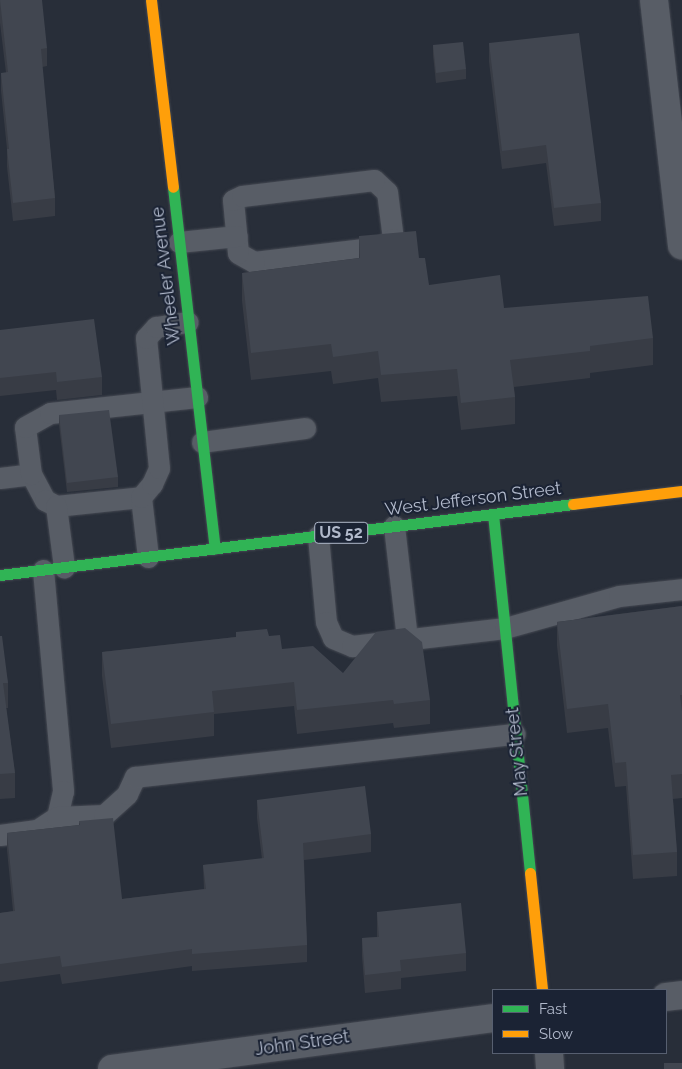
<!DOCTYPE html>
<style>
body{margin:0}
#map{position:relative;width:682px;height:1069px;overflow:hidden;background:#282e39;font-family:Raleway,sans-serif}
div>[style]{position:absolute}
.roads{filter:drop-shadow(0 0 1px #454952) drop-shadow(0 0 1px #454952)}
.lane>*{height:21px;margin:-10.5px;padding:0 10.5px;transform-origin:10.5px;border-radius:10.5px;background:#585d66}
.street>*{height:28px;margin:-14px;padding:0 14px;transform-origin:14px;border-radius:14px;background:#585d66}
.fast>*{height:11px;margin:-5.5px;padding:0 5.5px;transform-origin:5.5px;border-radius:5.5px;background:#30b455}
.slow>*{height:11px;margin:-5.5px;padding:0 5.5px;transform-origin:5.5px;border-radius:5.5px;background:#ff9f0a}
.wall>*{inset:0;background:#383c45}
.building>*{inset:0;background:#414650}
span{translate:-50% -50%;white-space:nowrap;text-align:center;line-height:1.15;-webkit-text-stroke:4px #1b2334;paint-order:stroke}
.shield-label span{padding:1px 4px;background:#1b2334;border:1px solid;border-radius:4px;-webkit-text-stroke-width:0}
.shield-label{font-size:16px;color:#b1b9cb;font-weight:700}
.street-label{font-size:18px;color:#b1b9cb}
.legend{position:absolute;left:492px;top:989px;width:175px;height:65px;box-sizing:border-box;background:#1b2334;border:1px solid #575f70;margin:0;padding:6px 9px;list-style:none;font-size:15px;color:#b1b9cb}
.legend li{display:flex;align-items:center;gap:10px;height:25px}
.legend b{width:25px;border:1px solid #575f70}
</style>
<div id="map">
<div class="roads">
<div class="lane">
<div style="left:374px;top:180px;width:18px;rotate:43deg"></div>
<div style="left:387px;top:192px;width:47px;rotate:82.7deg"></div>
<div style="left:393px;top:239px;width:15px;rotate:148deg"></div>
<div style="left:380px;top:247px;width:127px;rotate:173.2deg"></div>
<div style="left:254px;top:262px;width:18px;rotate:-151deg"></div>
<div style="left:238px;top:253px;width:53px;rotate:-95.4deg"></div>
<div style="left:233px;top:200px;width:10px;rotate:-24deg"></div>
<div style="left:242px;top:196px;width:133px;rotate:-6.9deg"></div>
<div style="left:179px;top:242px;width:58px;rotate:-5.9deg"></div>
<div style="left:202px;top:442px;width:104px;rotate:-7.7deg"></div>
<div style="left:31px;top:474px;width:30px;rotate:62deg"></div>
<div style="left:45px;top:500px;width:13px;rotate:29deg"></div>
<div style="left:56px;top:506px;width:85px;rotate:-6deg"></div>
<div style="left:0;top:478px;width:31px;rotate:-7deg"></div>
<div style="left:31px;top:474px;width:47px;rotate:-97.3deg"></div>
<div style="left:25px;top:427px;width:29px;rotate:-29deg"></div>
<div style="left:50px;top:413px;width:148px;rotate:-6.2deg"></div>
<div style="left:56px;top:506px;width:62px;rotate:82.5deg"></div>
<div style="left:394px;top:526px;width:114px;rotate:83.4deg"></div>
<div style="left:318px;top:536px;width:86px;rotate:84.7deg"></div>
<div style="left:326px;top:622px;width:17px;rotate:66deg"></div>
<div style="left:333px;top:638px;width:21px;rotate:23deg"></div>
<div style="left:352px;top:646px;width:154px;rotate:-6.7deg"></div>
<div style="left:505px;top:628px;width:118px;rotate:-15.7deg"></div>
<div style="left:619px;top:596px;width:63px;rotate:-6.3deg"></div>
<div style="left:148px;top:557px;width:60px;rotate:-96.7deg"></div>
<div style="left:141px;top:497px;width:17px;rotate:-50deg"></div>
<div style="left:152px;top:484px;width:17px;rotate:-66deg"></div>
<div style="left:159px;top:468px;width:131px;rotate:-95.7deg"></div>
<div style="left:146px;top:338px;width:15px;rotate:-48deg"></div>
<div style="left:156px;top:327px;width:32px;rotate:-9deg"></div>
<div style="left:43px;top:570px;width:222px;rotate:84.8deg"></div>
<div style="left:63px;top:791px;width:27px;rotate:103deg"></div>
<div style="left:0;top:835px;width:37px;rotate:-8deg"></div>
<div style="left:37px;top:830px;width:24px;rotate:-33deg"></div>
<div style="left:57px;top:817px;width:47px;rotate:-2.4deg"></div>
<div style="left:104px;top:815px;width:31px;rotate:-42deg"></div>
<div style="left:127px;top:794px;width:19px;rotate:-65deg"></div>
<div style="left:135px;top:777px;width:382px;rotate:-6.5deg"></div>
</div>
<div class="street">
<div style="left:654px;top:0;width:247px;rotate:83.5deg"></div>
<div style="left:666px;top:997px;width:16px;rotate:-7deg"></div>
<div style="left:549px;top:1053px;width:16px;rotate:86deg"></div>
<div style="left:112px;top:1069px;width:384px;rotate:-7.6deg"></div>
</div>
<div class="fast">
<div style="left:173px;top:187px;width:364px;rotate:83.4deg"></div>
<div style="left:493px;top:514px;width:361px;rotate:84.1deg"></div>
<div style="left:0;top:575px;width:577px;rotate:-7.06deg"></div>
</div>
<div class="slow">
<div style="left:151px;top:0;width:188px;rotate:83.3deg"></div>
<div style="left:573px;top:504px;width:110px;rotate:-6.8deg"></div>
<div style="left:530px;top:873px;width:118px;rotate:84.1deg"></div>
</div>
</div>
<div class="wall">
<div style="clip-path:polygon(0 0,47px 48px,47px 66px,42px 67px,55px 198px,55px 216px,13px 221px,7px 167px,7px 149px,1px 91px,1px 73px,6px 73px,0 23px)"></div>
<div style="clip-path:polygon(489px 43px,601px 203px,601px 221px,554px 226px,546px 163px,502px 169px,489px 62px)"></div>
<div style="clip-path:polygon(433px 45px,466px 69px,466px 79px,436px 83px,433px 55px)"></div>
<div style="clip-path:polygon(359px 236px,419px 258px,429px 285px,504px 308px,653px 338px,653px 365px,590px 373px,590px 378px,514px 387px,515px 397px,515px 424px,461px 430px,457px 396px,381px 402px,378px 378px,333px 384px,331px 371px,251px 380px,242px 301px,242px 273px,359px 258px)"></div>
<div style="clip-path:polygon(0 330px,102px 377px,102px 395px,57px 400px,56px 390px,0 396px)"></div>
<div style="clip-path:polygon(59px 415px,118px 477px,118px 487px,67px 492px,59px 425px)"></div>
<div style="clip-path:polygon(682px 606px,682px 798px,673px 799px,677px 852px,677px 876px,633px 879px,626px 786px,615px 787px,608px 728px,567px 733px,557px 646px,557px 622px)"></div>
<div style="clip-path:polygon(236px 632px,269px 636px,282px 649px,343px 673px,430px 700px,430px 724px,394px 728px,393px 723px,297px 734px,294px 706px,214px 714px,214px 736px,111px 748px,102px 676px,102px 652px,236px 637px)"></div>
<div style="clip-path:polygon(0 636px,8px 683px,8px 708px,6px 708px,15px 773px,15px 798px,0 799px)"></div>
<div style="clip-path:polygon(257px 800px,371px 834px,371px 852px,304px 860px,307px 945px,307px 962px,192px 971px,192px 966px,62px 984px,60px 974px,0 982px,0 913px,13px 911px,7px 850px,7px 833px,79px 825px,79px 821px,122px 899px,204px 889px,203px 865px,262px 859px,257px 818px)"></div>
<div style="clip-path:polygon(377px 912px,466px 953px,466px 971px,401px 978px,401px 989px,365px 993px,362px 956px,362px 938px,377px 937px)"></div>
</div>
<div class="building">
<div style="clip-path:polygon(0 0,42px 0,47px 48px,41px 49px,55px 198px,13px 203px,7px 149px,9px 149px,1px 73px,8px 72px)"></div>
<div style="clip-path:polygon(579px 33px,601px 203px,554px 208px,546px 145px,502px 151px,489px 43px)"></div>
<div style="clip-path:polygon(463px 42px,466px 69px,436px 73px,433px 45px)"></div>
<div style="clip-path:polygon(416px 231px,419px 258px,425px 258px,429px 285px,500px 275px,504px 308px,648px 296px,653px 338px,590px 346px,590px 351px,510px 360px,515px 397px,461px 403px,457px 369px,381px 375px,378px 351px,333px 357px,331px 344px,251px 353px,242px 273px,360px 258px,359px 236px)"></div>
<div style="clip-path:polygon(94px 319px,102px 377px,57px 382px,56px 372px,0 378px,0 330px)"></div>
<div style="clip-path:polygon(109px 410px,118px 477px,67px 483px,59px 415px)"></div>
<div style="clip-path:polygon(682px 606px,682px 695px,680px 695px,682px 711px,682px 774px,671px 775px,677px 852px,633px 855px,626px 762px,615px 763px,608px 704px,567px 709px,557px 622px)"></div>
<div style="clip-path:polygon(405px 628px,422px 642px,430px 700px,394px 704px,393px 700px,297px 710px,294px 682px,212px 691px,214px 712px,111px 724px,102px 652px,236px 637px,236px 632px,267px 629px,269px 636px,280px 635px,282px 649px,313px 646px,343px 673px,376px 632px)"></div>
<div style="clip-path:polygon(0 636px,2px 636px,8px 683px,3px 683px,15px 773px,0 774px)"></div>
<div style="clip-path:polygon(365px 786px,371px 834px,303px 843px,307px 945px,192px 954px,192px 949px,62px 967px,60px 956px,0 964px,0 913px,15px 911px,7px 833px,80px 825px,79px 821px,113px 818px,122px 899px,206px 889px,203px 865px,264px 858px,257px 800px)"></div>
<div style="clip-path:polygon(461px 903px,466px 953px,400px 960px,401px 971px,365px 975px,362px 938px,379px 937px,377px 912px)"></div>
<div style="clip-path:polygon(664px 1063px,682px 1063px,682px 1069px,664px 1069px)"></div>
</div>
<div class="shield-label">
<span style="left:341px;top:533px">US 52</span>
</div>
<div class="street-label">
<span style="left:166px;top:276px;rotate:-97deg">Wheeler Avenue</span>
<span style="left:473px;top:499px;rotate:-7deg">West Jefferson Street</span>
<span style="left:517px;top:752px;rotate:-96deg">May Street</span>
<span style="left:302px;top:1043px;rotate:-8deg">John Street</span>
</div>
<ul class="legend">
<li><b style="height:6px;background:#30b455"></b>Fast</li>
<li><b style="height:6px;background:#ff9f0a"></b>Slow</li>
</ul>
</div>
